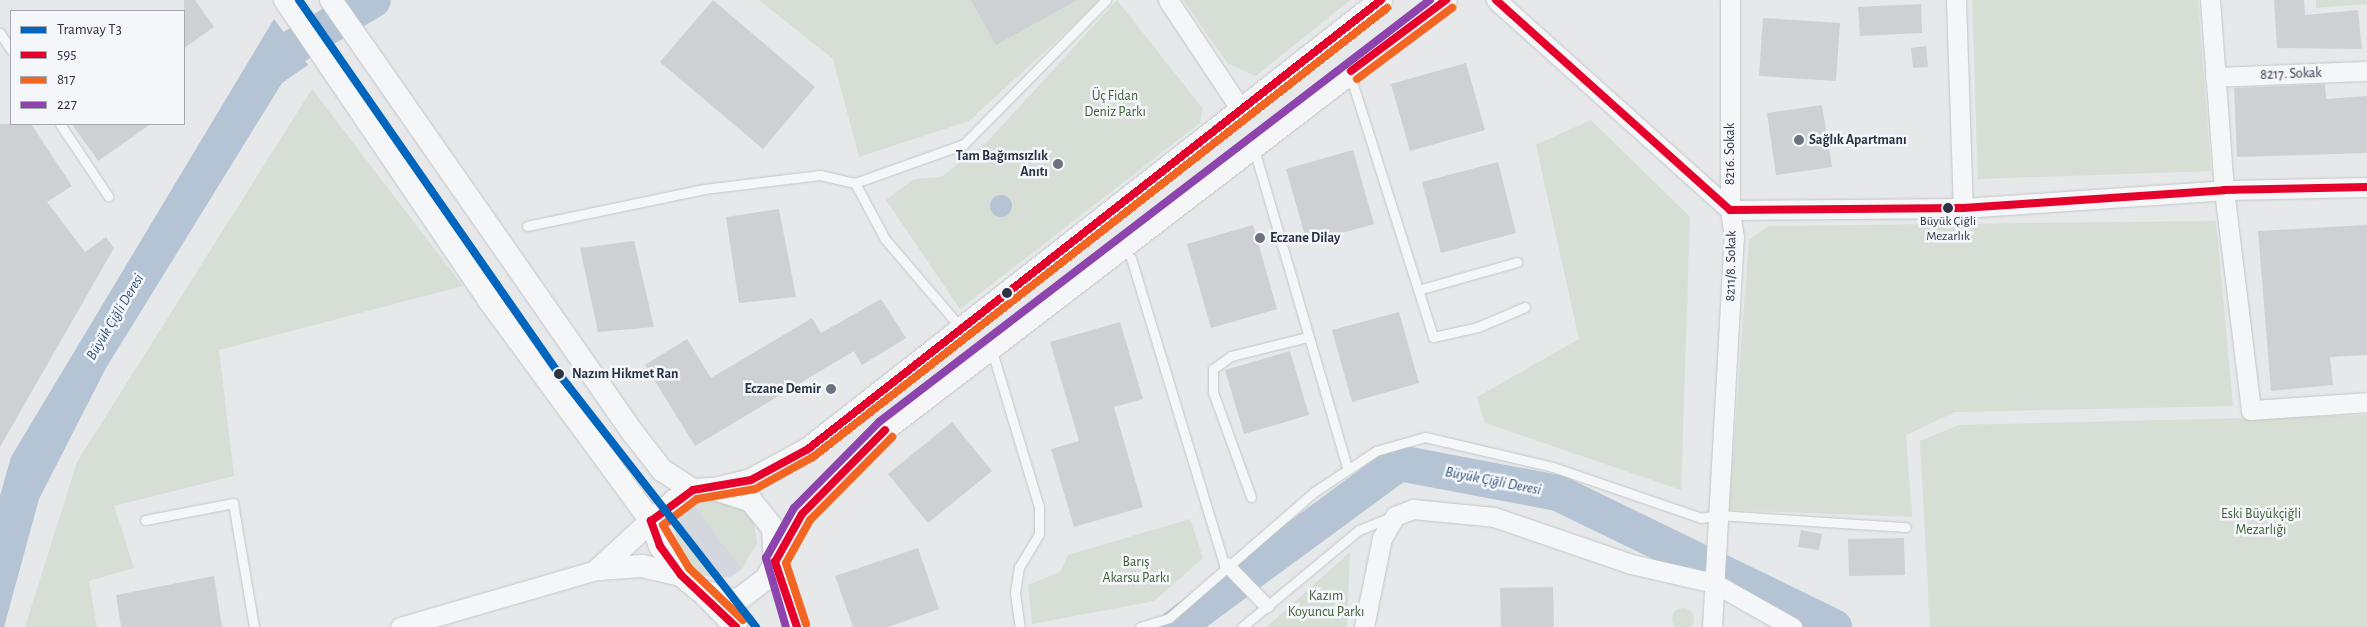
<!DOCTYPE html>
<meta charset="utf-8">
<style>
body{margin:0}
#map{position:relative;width:2367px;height:627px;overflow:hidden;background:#e6e8ea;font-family:"Alegreya Sans",sans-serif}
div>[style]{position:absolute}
.built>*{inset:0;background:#d4d7dd}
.green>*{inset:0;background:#d6ded6}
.round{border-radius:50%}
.water>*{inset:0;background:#b4c4d5}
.river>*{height:36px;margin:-18px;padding:0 18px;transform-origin:18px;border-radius:18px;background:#b4c4d5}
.building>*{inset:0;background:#ced0d3}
.roads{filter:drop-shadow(0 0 1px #c4c6c8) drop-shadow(0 0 1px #c4c6c8)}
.service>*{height:9px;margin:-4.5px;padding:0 4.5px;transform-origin:4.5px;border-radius:4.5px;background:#f5f6f7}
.pedestrian>*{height:14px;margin:-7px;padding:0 7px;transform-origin:7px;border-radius:7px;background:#f5f6f7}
.minor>*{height:19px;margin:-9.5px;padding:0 9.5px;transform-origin:9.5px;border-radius:9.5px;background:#f5f6f7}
.tertiary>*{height:22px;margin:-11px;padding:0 11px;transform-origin:11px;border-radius:11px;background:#f5f6f7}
.bus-1>*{height:8px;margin:-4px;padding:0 4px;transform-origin:4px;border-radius:4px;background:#e4002b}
.bus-2>*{height:8px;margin:-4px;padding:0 4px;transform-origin:4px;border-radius:4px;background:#f26522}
.bus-3>*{height:8px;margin:-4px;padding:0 4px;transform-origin:4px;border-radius:4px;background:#8e44ad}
.tram-1>*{height:8px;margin:-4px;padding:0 4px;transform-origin:4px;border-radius:4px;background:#0065bd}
.dots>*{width:14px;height:14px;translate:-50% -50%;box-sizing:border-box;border:2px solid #f4f6f9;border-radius:50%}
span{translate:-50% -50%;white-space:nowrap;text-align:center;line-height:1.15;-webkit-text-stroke:5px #f4f6f9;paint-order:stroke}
.bus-label{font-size:13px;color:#2b3445}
.street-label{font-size:14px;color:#2b3445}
.park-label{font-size:14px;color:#3f6138}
.poi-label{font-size:14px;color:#2b3445;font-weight:700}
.left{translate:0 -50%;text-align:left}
.right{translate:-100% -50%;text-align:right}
.stop-label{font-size:14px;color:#2b3445;font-weight:700}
.water-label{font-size:15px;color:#34527a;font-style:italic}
.legend{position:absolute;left:10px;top:10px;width:175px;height:115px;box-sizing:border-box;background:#f4f6f9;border:1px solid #a4a8b1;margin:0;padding:6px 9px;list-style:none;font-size:15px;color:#2b3445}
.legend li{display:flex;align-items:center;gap:10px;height:25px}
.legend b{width:25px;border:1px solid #a4a8b1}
</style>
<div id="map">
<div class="built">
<div style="clip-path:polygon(692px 502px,742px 569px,732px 576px,718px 579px,674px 528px)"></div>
</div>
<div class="green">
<div style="clip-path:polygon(759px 0,1101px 0,969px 121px,859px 157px,833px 59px)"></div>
<div style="clip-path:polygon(1117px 0,1203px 109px,1200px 123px,960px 309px,886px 200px,914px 179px,941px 177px,988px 141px)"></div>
<div style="clip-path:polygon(1183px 0,1350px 0,1256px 76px,1228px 64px)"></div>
<div style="clip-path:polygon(1972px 0,2198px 0,2211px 171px,1978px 179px)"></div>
<div style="clip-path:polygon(2316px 0,2367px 0,2367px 4px,2316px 8px)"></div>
<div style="clip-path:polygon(312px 89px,463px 286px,219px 350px,234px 476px,114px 506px,134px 568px,89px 581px,97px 627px,25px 627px,77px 462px)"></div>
<div style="clip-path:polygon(1591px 120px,1690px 217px,1681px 490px,1485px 423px,1477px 397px,1579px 339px,1536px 145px)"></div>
<div style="clip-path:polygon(2216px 221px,2233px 406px,1955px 412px,1906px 435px,1912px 517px,1729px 510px,1749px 240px,1768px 226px)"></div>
<div style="clip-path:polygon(2367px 415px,2367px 627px,1930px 627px,1920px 441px,1959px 425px)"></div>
<div style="clip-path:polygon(709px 496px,740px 504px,754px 521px,757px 543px,742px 569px,692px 502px)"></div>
<div style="clip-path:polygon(1190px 519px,1203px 558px,1154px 601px,1032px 624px,1028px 585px,1060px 572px,1068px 555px)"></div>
<div style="clip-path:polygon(674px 528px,718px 579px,690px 571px,677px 555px)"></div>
<div style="clip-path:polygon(1350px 552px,1347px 627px,1267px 627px,1269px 625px)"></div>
<div class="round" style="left:1672px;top:608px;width:22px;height:22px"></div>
</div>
<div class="water">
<div style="clip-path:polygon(274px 19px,308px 65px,282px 83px,106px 368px,39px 499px,4px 627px,0 627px,0 496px,11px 457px)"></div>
<div class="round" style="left:990px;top:195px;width:22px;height:22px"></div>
</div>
<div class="river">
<div style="left:259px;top:80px;width:38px;rotate:-47deg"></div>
<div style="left:285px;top:52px;width:102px;rotate:-30.6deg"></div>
<div style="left:1176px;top:627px;width:277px;rotate:-36.3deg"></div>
<div style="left:1399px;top:463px;width:162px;rotate:10.7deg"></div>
<div style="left:1558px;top:493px;width:307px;rotate:25.9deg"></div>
</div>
<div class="building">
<div style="clip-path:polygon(184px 0,195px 0,214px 27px,184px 48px)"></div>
<div style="clip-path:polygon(713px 0,815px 87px,763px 149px,660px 62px)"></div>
<div style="clip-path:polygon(971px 0,1077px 0,996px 45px)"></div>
<div style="clip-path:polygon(2274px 0,2304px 0,2305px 15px,2358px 10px,2362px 49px,2277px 48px)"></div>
<div style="clip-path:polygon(1921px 4px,1922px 33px,1860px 36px,1858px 7px)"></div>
<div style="clip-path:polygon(1763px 18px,1840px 23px,1836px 81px,1759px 76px)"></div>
<div style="clip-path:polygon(1926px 46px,1928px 67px,1913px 68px,1911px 48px)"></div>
<div style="clip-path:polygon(1466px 63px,1485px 130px,1410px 151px,1391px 84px)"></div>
<div style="clip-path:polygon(2325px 84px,2326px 99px,2367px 96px,2367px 153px,2237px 157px,2234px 88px)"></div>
<div style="clip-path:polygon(1822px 105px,1832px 167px,1776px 175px,1767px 113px)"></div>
<div style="clip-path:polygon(0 124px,31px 124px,72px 186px,47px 202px,85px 252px,106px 237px,114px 248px,0 447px)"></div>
<div style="clip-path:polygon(72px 124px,151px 124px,98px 161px)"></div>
<div style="clip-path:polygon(1353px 150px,1374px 224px,1307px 243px,1286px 169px)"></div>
<div style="clip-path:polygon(1498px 162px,1516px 233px,1441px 253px,1422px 182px)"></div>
<div style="clip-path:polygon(779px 209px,796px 297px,739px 303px,726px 217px)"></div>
<div style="clip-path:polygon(1253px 225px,1277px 309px,1211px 328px,1187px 244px)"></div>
<div style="clip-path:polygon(2367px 225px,2367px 355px,2330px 357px,2333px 385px,2271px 391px,2258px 231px)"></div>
<div style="clip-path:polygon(634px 241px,654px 327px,598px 332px,580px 248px)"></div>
<div style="clip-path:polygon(881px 299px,906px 338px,862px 365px,854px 351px,695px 446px,645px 365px,687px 339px,711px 378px,812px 318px,821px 333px)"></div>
<div style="clip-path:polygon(1399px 312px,1419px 383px,1352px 402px,1332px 330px)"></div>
<div style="clip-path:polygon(1120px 322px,1143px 399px,1114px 407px,1143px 507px,1074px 527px,1051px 449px,1079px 441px,1050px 342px)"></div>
<div style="clip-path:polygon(1290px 351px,1309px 415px,1244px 434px,1225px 370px)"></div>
<div style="clip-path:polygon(952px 422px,992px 471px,928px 523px,888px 474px)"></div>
<div style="clip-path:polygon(1801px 530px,1822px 534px,1819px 550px,1798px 547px)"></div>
<div style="clip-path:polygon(1904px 538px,1905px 575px,1849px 576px,1848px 539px)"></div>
<div style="clip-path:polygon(918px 548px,939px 609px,888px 627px,853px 627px,835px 576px)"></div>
<div style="clip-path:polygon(214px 576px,222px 627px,121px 627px,116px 595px)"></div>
<div style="clip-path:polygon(1553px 587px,1554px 627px,1501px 627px,1500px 588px)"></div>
</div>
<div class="roads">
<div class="service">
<div style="left:0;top:33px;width:20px;rotate:57deg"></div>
<div style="left:1350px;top:75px;width:275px;rotate:72.4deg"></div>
<div style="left:1433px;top:337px;width:46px;rotate:-12.5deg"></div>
<div style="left:1478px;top:327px;width:51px;rotate:-23.1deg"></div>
<div style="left:60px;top:124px;width:87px;rotate:56.3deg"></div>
<div style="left:1254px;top:149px;width:334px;rotate:73.7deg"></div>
<div style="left:527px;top:226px;width:181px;rotate:-11.8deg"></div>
<div style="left:704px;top:189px;width:117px;rotate:-6.9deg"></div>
<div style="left:820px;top:175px;width:36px;rotate:13deg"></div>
<div style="left:1131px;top:258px;width:323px;rotate:73.1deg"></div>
<div style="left:1418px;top:290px;width:103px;rotate:-15.8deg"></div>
<div style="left:961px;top:328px;width:117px;rotate:-130.5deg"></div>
<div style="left:885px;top:239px;width:64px;rotate:-118.2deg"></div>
<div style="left:855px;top:183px;width:116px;rotate:-19.7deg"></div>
<div style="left:964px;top:144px;width:202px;rotate:-45.4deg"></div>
<div style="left:991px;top:348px;width:166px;rotate:73.2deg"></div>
<div style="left:1039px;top:507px;width:27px;rotate:90deg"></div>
<div style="left:1039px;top:534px;width:39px;rotate:121deg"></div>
<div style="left:1019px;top:567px;width:26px;rotate:99deg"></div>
<div style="left:1015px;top:593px;width:34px;rotate:82deg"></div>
<div style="left:1251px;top:497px;width:112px;rotate:-109.9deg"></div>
<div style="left:1213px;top:392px;width:23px;rotate:-90deg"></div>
<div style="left:1213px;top:369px;width:22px;rotate:-36deg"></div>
<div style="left:1231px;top:356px;width:78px;rotate:-14deg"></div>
<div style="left:145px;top:520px;width:90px;rotate:-10.9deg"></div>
<div style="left:233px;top:503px;width:126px;rotate:80.4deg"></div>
<div style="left:1140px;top:627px;width:30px;rotate:-17deg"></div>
<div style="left:1169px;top:618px;width:192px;rotate:-41deg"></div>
<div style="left:1314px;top:492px;width:74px;rotate:-33.5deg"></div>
<div style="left:1376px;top:451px;width:51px;rotate:-15.9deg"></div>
<div style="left:1425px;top:437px;width:131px;rotate:13.2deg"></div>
<div style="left:1553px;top:467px;width:157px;rotate:19deg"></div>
<div style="left:1701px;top:518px;width:17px;rotate:-10deg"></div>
<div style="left:1718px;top:515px;width:188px;rotate:3.7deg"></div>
<div style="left:1242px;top:627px;width:152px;rotate:-39.7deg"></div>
<div style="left:1359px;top:530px;width:35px;rotate:-22deg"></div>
</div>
<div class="pedestrian">
<div style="left:1227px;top:565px;width:57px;rotate:45.7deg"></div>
</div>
<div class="minor">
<div style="left:1168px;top:0;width:132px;rotate:56.4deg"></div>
<div style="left:1496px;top:0;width:314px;rotate:41.9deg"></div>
<div style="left:1956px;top:0;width:208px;rotate:88.1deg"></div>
<div style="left:2210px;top:0;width:191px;rotate:85.8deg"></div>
<div style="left:2224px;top:190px;width:222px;rotate:83deg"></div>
<div style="left:2251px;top:410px;width:116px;rotate:-3.9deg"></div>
<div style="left:2215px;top:77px;width:152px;rotate:-2.3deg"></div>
<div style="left:1730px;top:210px;width:233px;rotate:-0.5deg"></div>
<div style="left:1963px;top:208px;width:262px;rotate:-3.9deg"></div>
<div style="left:2224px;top:190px;width:143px;rotate:-1.2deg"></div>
<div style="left:400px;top:627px;width:207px;rotate:-16.2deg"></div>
<div style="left:1364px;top:627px;width:91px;rotate:-78.6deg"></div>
<div style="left:1382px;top:538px;width:26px;rotate:-59deg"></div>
<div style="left:1395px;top:516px;width:19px;rotate:-21deg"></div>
<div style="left:1413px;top:509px;width:81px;rotate:5.6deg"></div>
<div style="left:1494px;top:517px;width:145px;rotate:18.9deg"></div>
<div style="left:1631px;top:564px;width:85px;rotate:12.9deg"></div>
<div style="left:1714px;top:583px;width:90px;rotate:29.4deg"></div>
<div style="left:1712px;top:627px;width:390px;rotate:-86.8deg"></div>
<div style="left:1734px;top:238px;width:28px;rotate:-98deg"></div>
<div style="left:1730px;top:210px;width:210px;rotate:-90deg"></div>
</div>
<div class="tertiary">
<div style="left:285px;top:0;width:361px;rotate:55.8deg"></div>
<div style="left:488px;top:299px;width:275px;rotate:53.7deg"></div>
<div style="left:651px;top:521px;width:71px;rotate:137.3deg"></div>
<div style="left:331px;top:0;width:528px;rotate:55.11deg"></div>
<div style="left:633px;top:433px;width:47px;rotate:51.9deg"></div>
<div style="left:662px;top:470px;width:37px;rotate:33deg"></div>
<div style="left:715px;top:489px;width:37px;rotate:-14deg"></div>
<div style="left:751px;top:480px;width:65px;rotate:-28.5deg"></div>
<div style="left:808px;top:449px;width:728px;rotate:-38.08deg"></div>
<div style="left:715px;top:489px;width:38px;rotate:18deg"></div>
<div style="left:751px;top:501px;width:35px;rotate:51deg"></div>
<div style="left:773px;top:528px;width:34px;rotate:87deg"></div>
<div style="left:775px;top:562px;width:18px;rotate:117deg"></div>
<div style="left:767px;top:578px;width:39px;rotate:143deg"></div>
<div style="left:736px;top:601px;width:39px;rotate:-163deg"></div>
<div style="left:699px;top:590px;width:23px;rotate:-140deg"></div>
<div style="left:681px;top:575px;width:36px;rotate:-126deg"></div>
<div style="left:660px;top:546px;width:27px;rotate:-110deg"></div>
<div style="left:651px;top:521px;width:32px;rotate:-41deg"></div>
<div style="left:675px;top:500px;width:21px;rotate:-29deg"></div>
<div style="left:693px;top:490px;width:22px;rotate:-3deg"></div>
<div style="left:599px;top:569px;width:43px;rotate:-4deg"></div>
<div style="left:642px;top:566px;width:40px;rotate:13deg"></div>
<div style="left:704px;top:594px;width:46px;rotate:45.9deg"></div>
<div style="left:797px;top:627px;width:69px;rotate:-108.7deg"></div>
<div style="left:775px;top:562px;width:55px;rotate:-60.6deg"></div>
<div style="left:802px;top:514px;width:120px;rotate:-45.3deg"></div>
<div style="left:886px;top:429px;width:705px;rotate:-37.45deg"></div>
</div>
</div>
<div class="bus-1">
<div style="left:1496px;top:0;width:314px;rotate:41.9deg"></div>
<div style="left:1730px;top:210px;width:233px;rotate:-0.5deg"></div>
<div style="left:1963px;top:208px;width:262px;rotate:-3.9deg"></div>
<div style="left:2224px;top:190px;width:143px;rotate:-1.2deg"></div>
<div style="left:1351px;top:71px;width:119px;rotate:-36.8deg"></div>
<div style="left:736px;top:627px;width:76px;rotate:-136.6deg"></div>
<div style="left:681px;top:575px;width:36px;rotate:-126deg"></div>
<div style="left:660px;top:546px;width:27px;rotate:-110deg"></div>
<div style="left:651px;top:521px;width:52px;rotate:-36.4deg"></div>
<div style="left:693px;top:490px;width:59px;rotate:-9.8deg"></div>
<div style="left:751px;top:480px;width:65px;rotate:-28.5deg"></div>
<div style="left:808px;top:449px;width:728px;rotate:-38.08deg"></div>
<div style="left:797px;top:627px;width:69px;rotate:-108.7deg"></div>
<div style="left:775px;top:562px;width:55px;rotate:-60.6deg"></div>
<div style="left:802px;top:514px;width:118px;rotate:-45.3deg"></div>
</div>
<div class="bus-2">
<div style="left:1357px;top:79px;width:119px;rotate:-36.8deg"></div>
<div style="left:743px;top:620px;width:75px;rotate:-136.1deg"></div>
<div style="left:689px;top:568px;width:50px;rotate:-121.2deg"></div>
<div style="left:663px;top:525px;width:43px;rotate:-37.4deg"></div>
<div style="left:697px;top:499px;width:59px;rotate:-9.8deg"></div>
<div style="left:755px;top:489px;width:66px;rotate:-28.9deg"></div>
<div style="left:813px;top:457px;width:729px;rotate:-38.03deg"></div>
<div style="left:806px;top:624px;width:64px;rotate:-108.2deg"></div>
<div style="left:786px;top:563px;width:49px;rotate:-60.8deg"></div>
<div style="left:810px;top:520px;width:117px;rotate:-45.3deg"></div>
</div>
<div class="bus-3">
<div style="left:786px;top:627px;width:72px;rotate:-106.2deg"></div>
<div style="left:766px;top:558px;width:57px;rotate:-60.8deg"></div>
<div style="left:794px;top:508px;width:121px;rotate:-45.3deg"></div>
<div style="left:879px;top:422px;width:694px;rotate:-37.45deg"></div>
</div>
<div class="tram-1">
<div style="left:299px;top:0;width:455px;rotate:55.2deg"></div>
<div style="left:559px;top:374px;width:321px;rotate:52.1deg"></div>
</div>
<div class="dots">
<div style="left:1799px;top:140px;background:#6c737f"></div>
<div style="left:1058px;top:164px;background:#6c737f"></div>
<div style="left:1948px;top:208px;background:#2b3445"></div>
<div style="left:1260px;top:238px;background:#6c737f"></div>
<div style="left:1007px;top:293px;background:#2b3445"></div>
<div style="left:559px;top:374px;background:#2b3445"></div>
<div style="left:831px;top:389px;background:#6c737f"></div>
</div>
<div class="bus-label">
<span style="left:1948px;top:230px">Büyük Çiğli<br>Mezarlık</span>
</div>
<div class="street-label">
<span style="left:2291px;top:74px;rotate:-2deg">8217. Sokak</span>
<span style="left:1730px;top:154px;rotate:-90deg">8216. Sokak</span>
<span style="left:1731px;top:266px;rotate:-89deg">8211/8. Sokak</span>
</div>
<div class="park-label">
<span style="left:1115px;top:104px">Üç Fidan<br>Deniz Parkı</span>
<span style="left:2261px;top:522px">Eski Büyükçiğli<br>Mezarlığı</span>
<span style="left:1136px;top:570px">Barış<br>Akarsu Parkı</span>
<span style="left:1326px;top:604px">Kazım<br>Koyuncu Parkı</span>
</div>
<div class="poi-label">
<span class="left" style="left:1809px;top:140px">Sağlık Apartmanı</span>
<span class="right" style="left:1048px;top:164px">Tam Bağımsızlık<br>Anıtı</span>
<span class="left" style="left:1270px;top:238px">Eczane Dilay</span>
<span class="right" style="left:821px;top:389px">Eczane Demir</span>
</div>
<div class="stop-label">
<span class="left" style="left:572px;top:374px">Nazım Hikmet Ran</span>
</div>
<div class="water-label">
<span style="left:115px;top:317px;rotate:-59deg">Büyük Çiğli Deresi</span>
<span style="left:1493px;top:481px;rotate:11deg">Büyük Çiğli Deresi</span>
</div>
<ul class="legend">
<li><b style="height:6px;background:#0065bd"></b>Tramvay T3</li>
<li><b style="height:6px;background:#e4002b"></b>595</li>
<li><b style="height:6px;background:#f26522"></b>817</li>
<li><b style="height:6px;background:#8e44ad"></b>227</li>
</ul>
</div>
